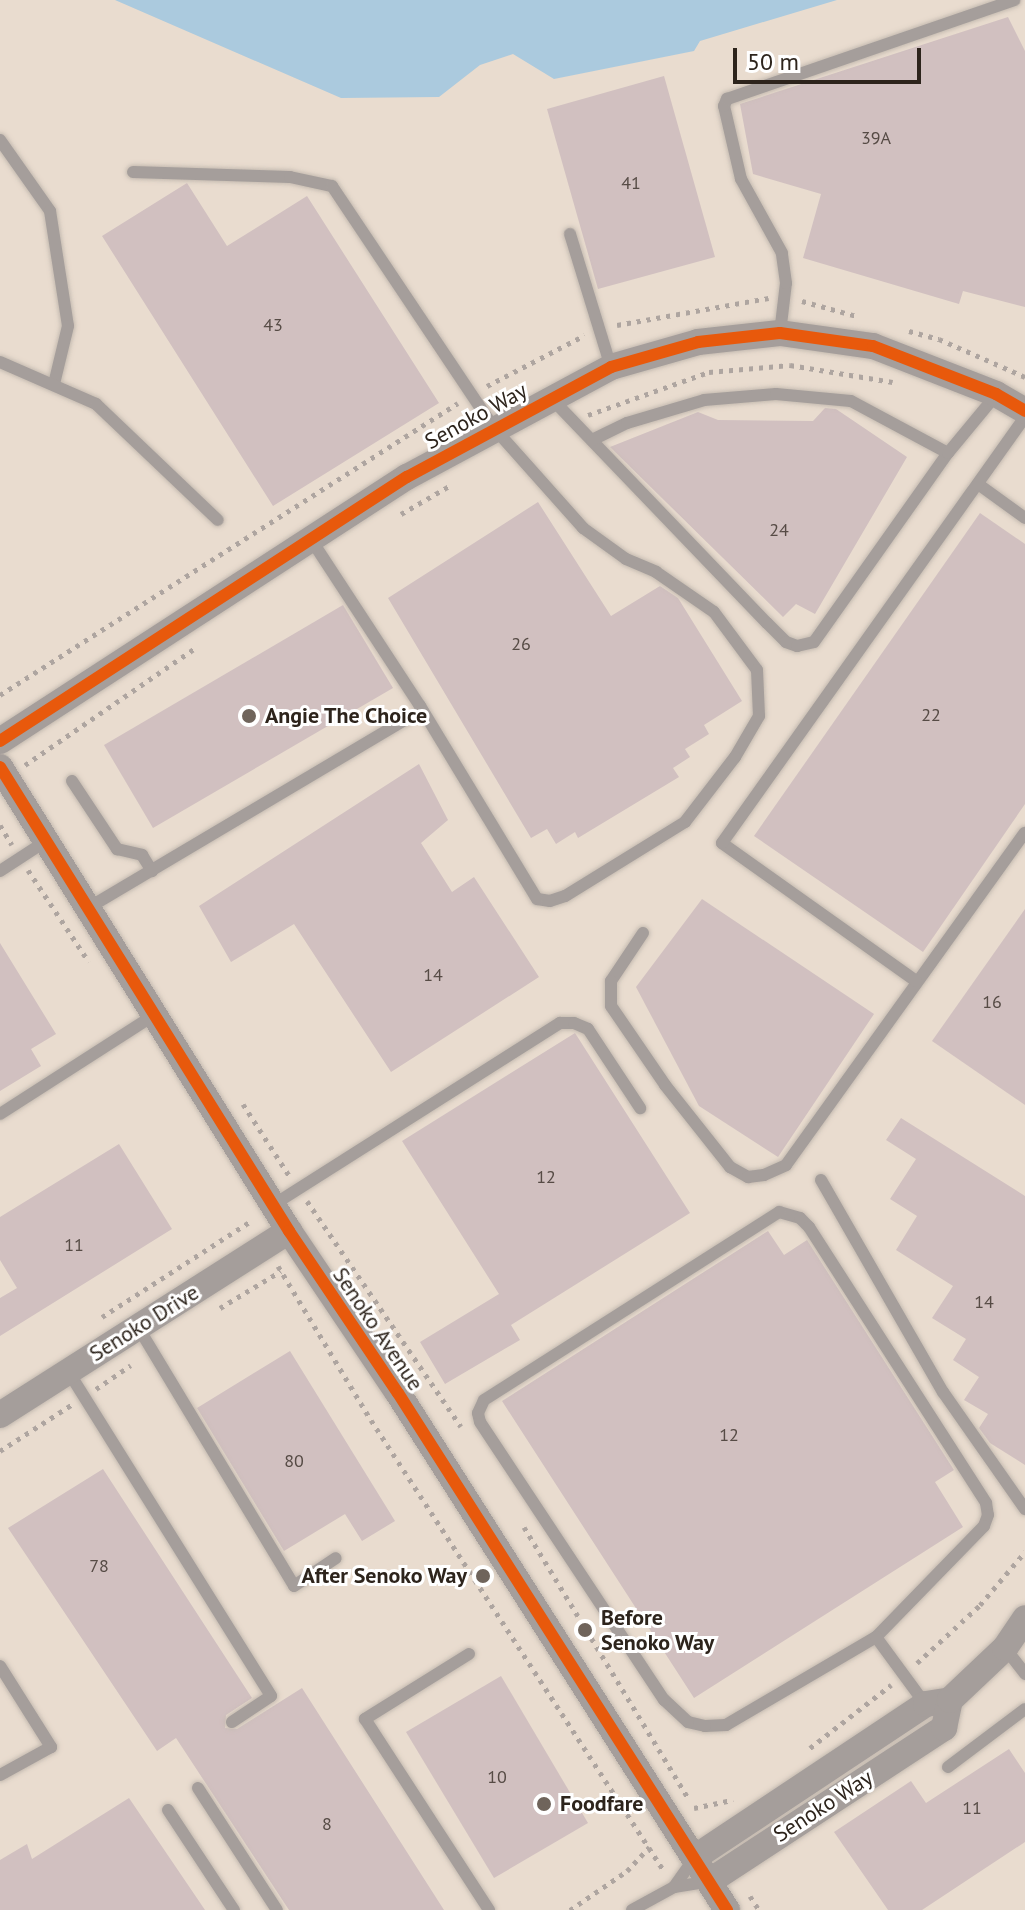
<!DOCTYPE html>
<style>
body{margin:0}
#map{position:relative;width:1025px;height:1910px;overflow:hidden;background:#e9dccf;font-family:"PT Sans",sans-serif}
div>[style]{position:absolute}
.water>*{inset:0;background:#abcade}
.building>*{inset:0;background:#d1c0c0}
.path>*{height:5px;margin-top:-2.5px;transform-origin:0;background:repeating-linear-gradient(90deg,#aea5a0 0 4px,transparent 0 10px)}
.roads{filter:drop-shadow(0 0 2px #c5bbb1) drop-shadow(0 0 2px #c5bbb1)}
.service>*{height:12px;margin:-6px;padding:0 6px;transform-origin:6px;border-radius:6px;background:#a59e9b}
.minor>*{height:26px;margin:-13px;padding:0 13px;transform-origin:13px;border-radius:13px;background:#a59e9b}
.cycleway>*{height:12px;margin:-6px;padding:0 6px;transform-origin:6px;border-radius:6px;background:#e8590c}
.dots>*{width:22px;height:22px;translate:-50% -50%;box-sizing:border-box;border:4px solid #fff;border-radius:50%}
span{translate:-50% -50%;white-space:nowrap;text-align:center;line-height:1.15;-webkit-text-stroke:6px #fff;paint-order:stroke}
.number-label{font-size:18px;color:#564b45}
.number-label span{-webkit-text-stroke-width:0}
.street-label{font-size:22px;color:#2d241c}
.poi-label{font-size:22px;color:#2d241c;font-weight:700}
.left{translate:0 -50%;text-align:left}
.right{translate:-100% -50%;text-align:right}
.scale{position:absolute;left:733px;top:48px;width:188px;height:36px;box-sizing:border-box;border:4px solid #2d241c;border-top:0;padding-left:10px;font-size:24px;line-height:28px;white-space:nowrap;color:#2d241c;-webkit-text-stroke:6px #fff;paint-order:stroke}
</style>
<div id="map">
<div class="water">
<div style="clip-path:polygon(115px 0,837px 0,700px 41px,694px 51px,554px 79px,513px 54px,480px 65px,439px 97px,341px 98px)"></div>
</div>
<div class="building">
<div style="clip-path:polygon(1008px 17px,1025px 51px,1025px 307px,963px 291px,959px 304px,803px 258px,821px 194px,753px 174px,740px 104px)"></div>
<div style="clip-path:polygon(664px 76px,715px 257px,598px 289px,547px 109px)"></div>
<div style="clip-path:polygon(187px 183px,227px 246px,307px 196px,439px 403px,273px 506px,102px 236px)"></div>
<div style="clip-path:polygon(825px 408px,836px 409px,907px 457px,815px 614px,796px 604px,783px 617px,610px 447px,698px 412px,718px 420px,813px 421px)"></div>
<div style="clip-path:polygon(538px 502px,611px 616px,660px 586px,678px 598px,742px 701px,704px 725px,709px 734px,685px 749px,690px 757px,673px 768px,679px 777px,578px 838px,575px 832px,556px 844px,547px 829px,531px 838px,388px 598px)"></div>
<div style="clip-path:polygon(980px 513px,1025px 544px,1025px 804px,923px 952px,754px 836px)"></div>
<div style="clip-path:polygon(343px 605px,393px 688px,153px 828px,104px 745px)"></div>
<div style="clip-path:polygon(419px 764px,448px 820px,421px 843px,452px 892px,474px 877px,539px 977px,391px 1072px,294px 924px,231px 962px,199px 906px)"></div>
<div style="clip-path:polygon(702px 899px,874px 1014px,778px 1157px,699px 1106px,636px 987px)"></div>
<div style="clip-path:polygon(1025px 909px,1025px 1105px,932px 1041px)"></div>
<div style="clip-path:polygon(0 943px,56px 1034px,31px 1049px,41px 1066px,0 1091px)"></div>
<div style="clip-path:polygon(575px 1033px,690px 1213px,511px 1325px,520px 1340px,445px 1384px,420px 1342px,499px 1294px,402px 1141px)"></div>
<div style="clip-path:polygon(901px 1118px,1025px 1196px,1025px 1465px,990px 1443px,979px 1428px,988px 1414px,964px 1400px,979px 1377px,953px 1360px,966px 1339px,932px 1318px,953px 1286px,896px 1250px,917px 1216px,890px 1199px,916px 1159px,886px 1140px)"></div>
<div style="clip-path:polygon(119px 1144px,172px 1229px,0 1336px,0 1298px,17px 1288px,0 1260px,0 1217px)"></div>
<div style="clip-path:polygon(768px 1231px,784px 1255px,807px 1240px,954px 1470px,935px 1482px,963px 1527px,694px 1698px,502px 1401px)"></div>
<div style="clip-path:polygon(290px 1351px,395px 1521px,362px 1541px,345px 1514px,284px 1551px,197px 1408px)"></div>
<div style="clip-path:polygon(103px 1469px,252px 1698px,226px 1715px,225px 1728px,237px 1729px,302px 1688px,444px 1910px,289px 1910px,176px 1738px,157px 1751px,8px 1528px)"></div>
<div style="clip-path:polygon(501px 1676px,588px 1823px,494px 1878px,406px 1732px)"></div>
<div style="clip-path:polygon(1009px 1749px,1025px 1773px,1025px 1842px,922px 1910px,888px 1910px,834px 1832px,911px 1781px,926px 1803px)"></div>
<div style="clip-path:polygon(129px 1798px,205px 1910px,0 1910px,0 1860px,27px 1844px,32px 1859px)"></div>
</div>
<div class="path">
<div style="left:802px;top:301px;width:57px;rotate:15.3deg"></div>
<div style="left:617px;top:325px;width:154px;rotate:-10.1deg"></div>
<div style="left:909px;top:331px;width:31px;rotate:15deg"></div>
<div style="left:939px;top:339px;width:94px;rotate:23.8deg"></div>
<div style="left:487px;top:386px;width:110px;rotate:-27.5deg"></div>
<div style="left:588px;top:415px;width:128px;rotate:-19.6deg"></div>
<div style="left:709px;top:372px;width:81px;rotate:-4.9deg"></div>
<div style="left:790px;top:365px;width:104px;rotate:9.4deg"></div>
<div style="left:401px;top:514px;width:58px;rotate:-30.1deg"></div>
<div style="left:0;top:695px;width:543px;rotate:-32.52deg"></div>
<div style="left:25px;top:765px;width:206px;rotate:-34.5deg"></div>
<div style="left:0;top:825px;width:23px;rotate:59deg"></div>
<div style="left:28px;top:870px;width:110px;rotate:56.5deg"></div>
<div style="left:243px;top:1104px;width:87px;rotate:57.2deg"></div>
<div style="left:307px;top:1201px;width:273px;rotate:55.7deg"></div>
<div style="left:278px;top:1266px;width:180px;rotate:58.9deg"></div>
<div style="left:371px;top:1420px;width:538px;rotate:56.99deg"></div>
<div style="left:220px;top:1308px;width:71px;rotate:-31.2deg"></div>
<div style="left:102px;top:1317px;width:177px;rotate:-32.8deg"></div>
<div style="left:96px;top:1389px;width:42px;rotate:-34.4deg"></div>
<div style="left:0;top:1451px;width:85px;rotate:-32.9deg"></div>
<div style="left:524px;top:1527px;width:315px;rotate:58.8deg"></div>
<div style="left:917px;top:1663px;width:86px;rotate:-42.6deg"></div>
<div style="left:980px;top:1605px;width:70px;rotate:-49.7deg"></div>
<div style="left:810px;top:1748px;width:103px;rotate:-37.9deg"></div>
<div style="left:694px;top:1808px;width:40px;rotate:-12deg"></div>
<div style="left:750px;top:1896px;width:17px;rotate:57deg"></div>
<div style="left:570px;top:1910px;width:69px;rotate:-34.4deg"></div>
<div style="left:627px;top:1871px;width:33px;rotate:-47deg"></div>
</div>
<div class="roads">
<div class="service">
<div style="left:0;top:140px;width:87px;rotate:54.8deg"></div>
<div style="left:50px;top:211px;width:116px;rotate:81.1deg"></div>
<div style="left:68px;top:326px;width:60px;rotate:103.6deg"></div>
<div style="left:133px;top:172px;width:157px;rotate:1.8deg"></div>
<div style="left:290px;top:177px;width:43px;rotate:12.1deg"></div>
<div style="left:332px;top:186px;width:291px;rotate:56.2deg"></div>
<div style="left:494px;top:428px;width:134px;rotate:48.3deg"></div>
<div style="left:583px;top:528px;width:53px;rotate:35.8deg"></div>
<div style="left:626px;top:559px;width:33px;rotate:23deg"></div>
<div style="left:656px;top:572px;width:70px;rotate:34.6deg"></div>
<div style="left:714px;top:612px;width:72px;rotate:53.4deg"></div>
<div style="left:757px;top:670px;width:46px;rotate:87.5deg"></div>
<div style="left:759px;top:716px;width:48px;rotate:120.3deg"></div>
<div style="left:735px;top:757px;width:82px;rotate:127.6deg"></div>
<div style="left:685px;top:822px;width:141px;rotate:148.3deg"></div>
<div style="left:565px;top:896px;width:16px;rotate:162deg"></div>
<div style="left:550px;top:901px;width:13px;rotate:-171deg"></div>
<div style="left:537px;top:899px;width:226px;rotate:-121.2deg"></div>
<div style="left:420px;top:706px;width:197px;rotate:-123.2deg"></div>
<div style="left:570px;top:234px;width:139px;rotate:72.9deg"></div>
<div style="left:780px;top:333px;width:50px;rotate:-83.2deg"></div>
<div style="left:786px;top:283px;width:30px;rotate:-98deg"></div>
<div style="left:782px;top:253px;width:85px;rotate:-119deg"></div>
<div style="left:741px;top:179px;width:75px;rotate:-103.1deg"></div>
<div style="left:724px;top:106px;width:8px;rotate:-67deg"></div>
<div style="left:727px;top:99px;width:304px;rotate:-19deg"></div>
<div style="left:0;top:362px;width:105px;rotate:23.6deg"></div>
<div style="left:96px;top:404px;width:168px;rotate:43.6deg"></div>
<div style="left:551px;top:398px;width:312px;rotate:46.2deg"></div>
<div style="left:767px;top:623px;width:27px;rotate:45deg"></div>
<div style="left:786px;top:642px;width:12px;rotate:20deg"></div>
<div style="left:797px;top:646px;width:17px;rotate:-13deg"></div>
<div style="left:814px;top:642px;width:232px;rotate:-54.7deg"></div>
<div style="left:592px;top:440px;width:39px;rotate:-26deg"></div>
<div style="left:627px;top:423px;width:80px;rotate:-16.6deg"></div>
<div style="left:704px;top:400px;width:72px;rotate:-4.8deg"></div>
<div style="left:776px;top:394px;width:75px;rotate:5.3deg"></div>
<div style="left:851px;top:401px;width:110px;rotate:28.2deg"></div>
<div style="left:948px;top:453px;width:75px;rotate:-50.4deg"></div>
<div style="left:978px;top:484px;width:58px;rotate:35.9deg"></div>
<div style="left:72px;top:781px;width:82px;rotate:56.5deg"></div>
<div style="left:117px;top:849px;width:26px;rotate:13deg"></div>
<div style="left:142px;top:855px;width:19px;rotate:58deg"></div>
<div style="left:0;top:871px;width:55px;rotate:-33.1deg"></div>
<div style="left:88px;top:908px;width:370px;rotate:-30.7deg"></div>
<div style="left:643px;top:933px;width:58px;rotate:123.7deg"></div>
<div style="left:611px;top:981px;width:25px;rotate:90deg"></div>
<div style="left:611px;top:1006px;width:96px;rotate:55.6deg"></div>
<div style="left:665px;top:1085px;width:105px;rotate:51.6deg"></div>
<div style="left:730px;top:1167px;width:21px;rotate:29deg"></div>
<div style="left:748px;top:1177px;width:16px;rotate:-7deg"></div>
<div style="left:764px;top:1175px;width:24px;rotate:-24deg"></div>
<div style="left:786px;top:1165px;width:409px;rotate:-54.3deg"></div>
<div style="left:916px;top:981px;width:238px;rotate:-144.6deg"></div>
<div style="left:722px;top:843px;width:523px;rotate:-54.58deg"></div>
<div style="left:0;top:1114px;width:183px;rotate:-32.7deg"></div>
<div style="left:821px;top:1180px;width:245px;rotate:60.1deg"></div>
<div style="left:943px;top:1392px;width:143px;rotate:55deg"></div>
<div style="left:273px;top:1205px;width:340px;rotate:-32.4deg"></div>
<div style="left:560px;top:1023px;width:14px"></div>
<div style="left:574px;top:1023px;width:15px;rotate:23deg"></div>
<div style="left:588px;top:1029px;width:95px;rotate:56.6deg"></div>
<div style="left:779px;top:1212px;width:22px;rotate:16deg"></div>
<div style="left:800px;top:1218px;width:13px;rotate:45deg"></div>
<div style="left:809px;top:1227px;width:328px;rotate:57.3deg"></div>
<div style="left:986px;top:1503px;width:12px;rotate:81deg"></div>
<div style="left:988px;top:1515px;width:12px;rotate:110deg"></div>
<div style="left:984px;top:1526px;width:155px;rotate:134.2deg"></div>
<div style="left:876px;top:1637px;width:174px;rotate:149.6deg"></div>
<div style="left:726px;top:1725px;width:21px;rotate:177deg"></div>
<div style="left:705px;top:1726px;width:17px;rotate:-167deg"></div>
<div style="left:688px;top:1722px;width:33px;rotate:-137deg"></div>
<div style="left:664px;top:1700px;width:333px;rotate:-123.5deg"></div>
<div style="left:480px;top:1422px;width:9px;rotate:-103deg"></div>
<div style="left:478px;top:1413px;width:14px;rotate:-65deg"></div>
<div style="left:484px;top:1400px;width:350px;rotate:-32.5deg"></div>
<div style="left:138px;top:1327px;width:302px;rotate:58.9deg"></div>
<div style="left:294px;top:1586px;width:50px;rotate:-33.7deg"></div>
<div style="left:68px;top:1371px;width:383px;rotate:58deg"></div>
<div style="left:271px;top:1696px;width:47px;rotate:146.3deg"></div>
<div style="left:876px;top:1637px;width:84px;rotate:53.7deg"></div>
<div style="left:1005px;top:1648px;width:33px;rotate:52deg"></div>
<div style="left:469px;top:1654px;width:123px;rotate:148deg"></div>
<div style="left:365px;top:1719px;width:228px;rotate:57deg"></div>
<div style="left:0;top:1666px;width:96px;rotate:57.8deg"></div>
<div style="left:51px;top:1747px;width:58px;rotate:151.2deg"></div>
<div style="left:948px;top:1767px;width:96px;rotate:-37deg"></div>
<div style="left:198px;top:1788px;width:145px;rotate:57.1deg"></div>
<div style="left:168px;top:1810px;width:120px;rotate:56.6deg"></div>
<div style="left:674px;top:1887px;width:35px;rotate:-55deg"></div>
<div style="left:632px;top:1910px;width:48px;rotate:-28.7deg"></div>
<div style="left:674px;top:1887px;width:36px;rotate:-9deg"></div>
</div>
<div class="minor">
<div style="left:0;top:741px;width:485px;rotate:-33deg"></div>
<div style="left:407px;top:477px;width:232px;rotate:-28.3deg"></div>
<div style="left:611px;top:367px;width:91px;rotate:-16deg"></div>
<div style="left:698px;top:342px;width:82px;rotate:-6.3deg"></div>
<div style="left:780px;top:333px;width:94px;rotate:8deg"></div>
<div style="left:873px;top:346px;width:132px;rotate:21.3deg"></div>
<div style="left:996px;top:394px;width:34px;rotate:30deg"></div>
<div style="left:0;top:767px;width:547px;rotate:58.08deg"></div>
<div style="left:289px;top:1231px;width:195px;rotate:56.1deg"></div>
<div style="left:398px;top:1393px;width:613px;rotate:57.53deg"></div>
<div style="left:0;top:1415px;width:343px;rotate:-32.5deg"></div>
<div style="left:694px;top:1858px;width:278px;rotate:-33.6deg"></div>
<div style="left:926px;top:1704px;width:24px;rotate:-9deg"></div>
<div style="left:710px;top:1881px;width:280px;rotate:-33.2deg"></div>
<div style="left:944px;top:1728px;width:29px;rotate:-78deg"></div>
<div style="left:950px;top:1700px;width:76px;rotate:-43.4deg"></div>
<div style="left:1005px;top:1648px;width:36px;rotate:-56deg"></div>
</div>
</div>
<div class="cycleway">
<div style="left:0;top:741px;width:485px;rotate:-33deg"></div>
<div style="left:407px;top:477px;width:232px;rotate:-28.3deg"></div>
<div style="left:611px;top:367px;width:91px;rotate:-16deg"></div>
<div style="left:698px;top:342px;width:82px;rotate:-6.3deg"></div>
<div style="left:780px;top:333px;width:94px;rotate:8deg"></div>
<div style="left:873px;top:346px;width:132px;rotate:21.3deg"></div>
<div style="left:996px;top:394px;width:34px;rotate:30deg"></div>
<div style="left:0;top:767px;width:547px;rotate:58.08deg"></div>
<div style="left:289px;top:1231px;width:195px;rotate:56.1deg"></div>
<div style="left:398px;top:1393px;width:613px;rotate:57.53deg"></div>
</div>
<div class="dots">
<div style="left:249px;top:716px;background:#6f645b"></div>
<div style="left:483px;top:1576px;background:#6f645b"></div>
<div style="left:585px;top:1630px;background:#6f645b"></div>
<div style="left:544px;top:1804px;background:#6f645b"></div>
</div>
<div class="number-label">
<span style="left:876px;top:138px">39A</span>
<span style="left:631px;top:183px">41</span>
<span style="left:273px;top:325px">43</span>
<span style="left:779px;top:530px">24</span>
<span style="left:521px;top:644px">26</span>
<span style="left:931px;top:715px">22</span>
<span style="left:433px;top:975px">14</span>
<span style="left:992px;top:1002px">16</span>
<span style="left:546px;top:1177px">12</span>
<span style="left:74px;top:1245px">11</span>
<span style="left:984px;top:1302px">14</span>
<span style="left:729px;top:1435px">12</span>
<span style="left:294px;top:1461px">80</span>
<span style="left:99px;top:1566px">78</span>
<span style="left:497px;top:1777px">10</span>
<span style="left:972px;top:1808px">11</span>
<span style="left:327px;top:1824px">8</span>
</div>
<div class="street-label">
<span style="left:476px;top:416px;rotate:-29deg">Senoko Way</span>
<span style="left:144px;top:1323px;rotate:-32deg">Senoko Drive</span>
<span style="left:378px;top:1329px;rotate:56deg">Senoko Avenue</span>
<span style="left:823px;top:1806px;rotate:-33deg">Senoko Way</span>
</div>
<div class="poi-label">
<span class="left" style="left:265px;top:716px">Angie The Choice</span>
<span class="right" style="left:467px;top:1576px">After Senoko Way</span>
<span class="left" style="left:601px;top:1630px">Before<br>Senoko Way</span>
<span class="left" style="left:560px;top:1804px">Foodfare</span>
</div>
<div class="scale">50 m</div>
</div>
